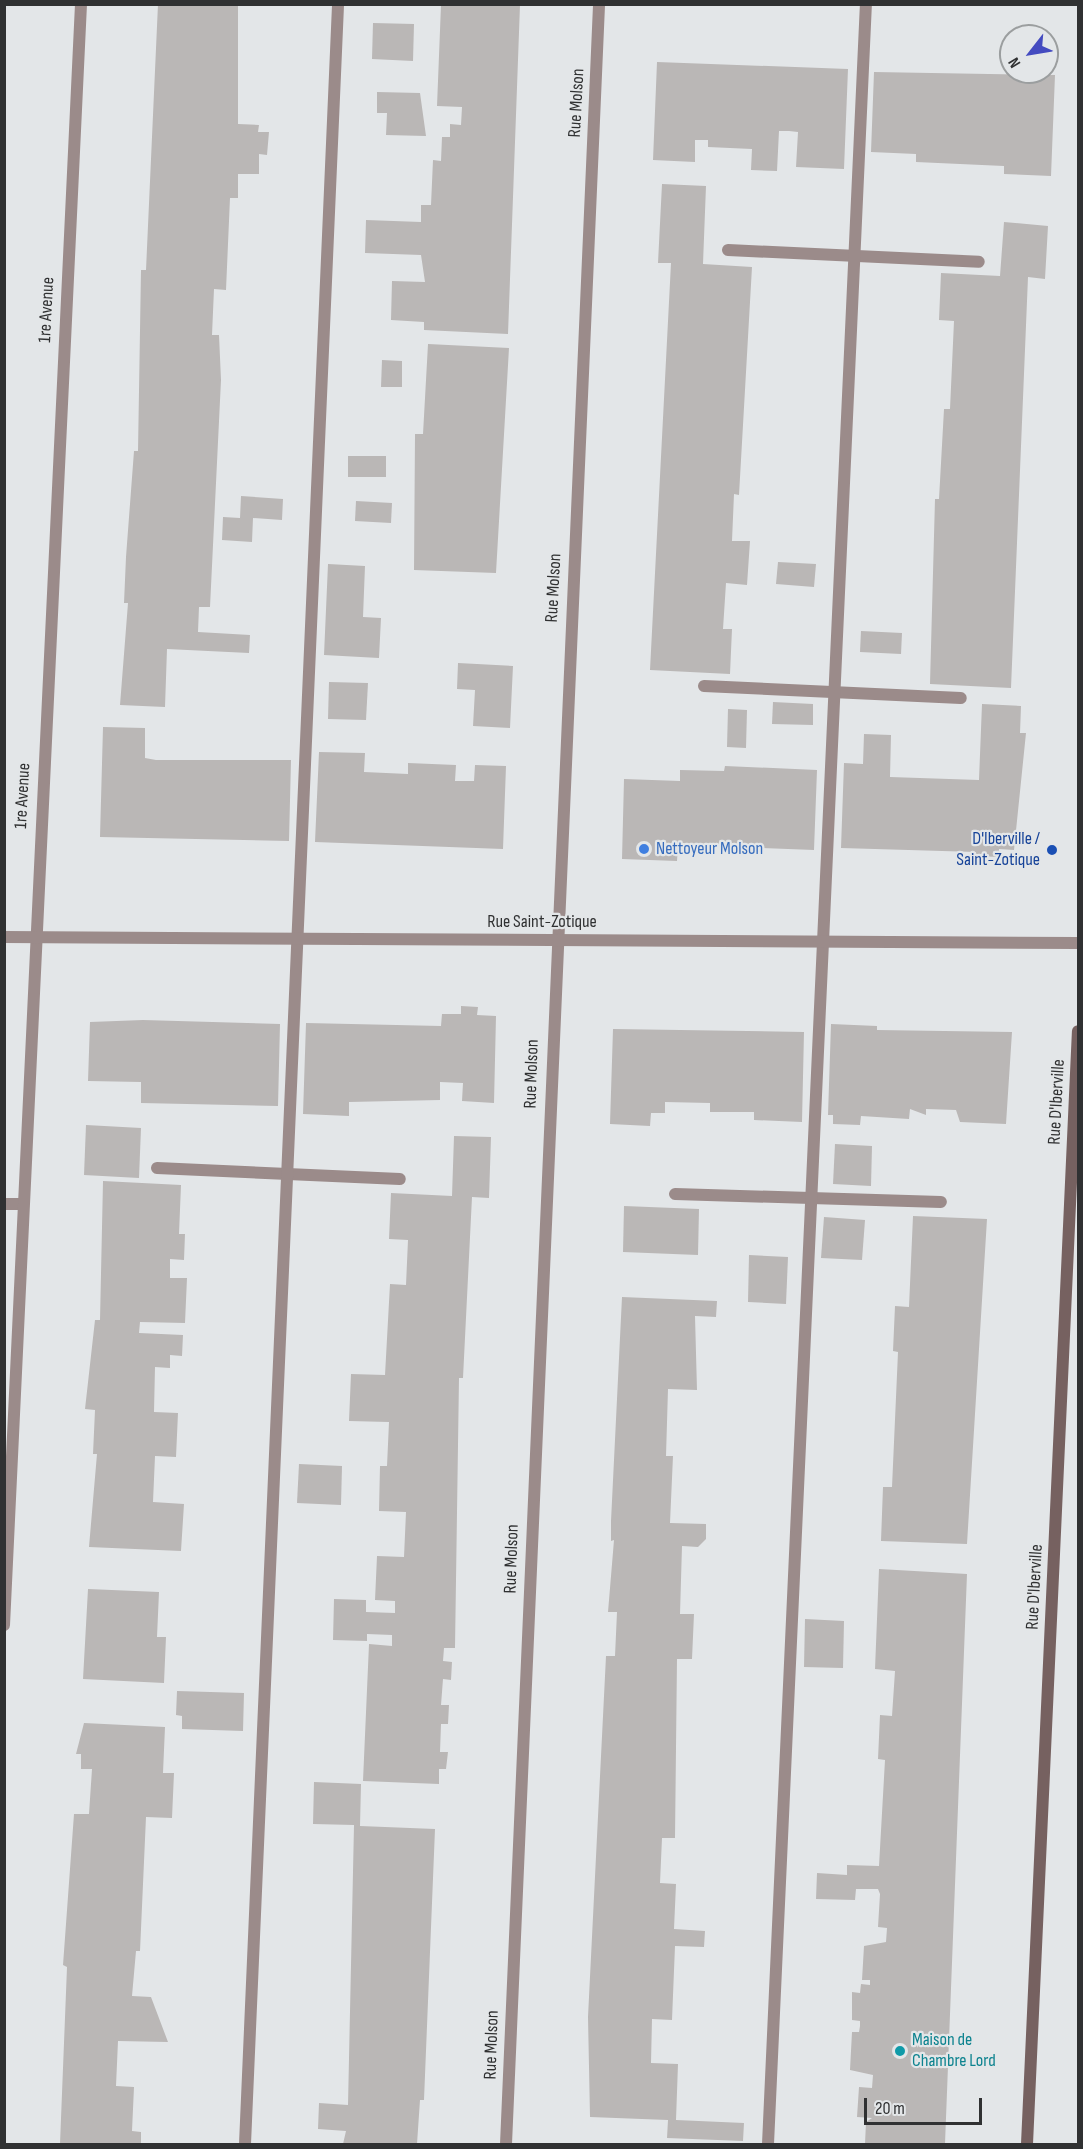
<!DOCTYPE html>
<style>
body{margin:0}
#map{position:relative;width:1083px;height:2149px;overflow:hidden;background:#e3e6e8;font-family:"Sofia Sans Condensed",sans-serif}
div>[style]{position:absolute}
.building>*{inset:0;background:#bab7b6}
.service>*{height:12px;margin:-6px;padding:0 6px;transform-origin:6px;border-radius:6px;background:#9b8b8a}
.minor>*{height:12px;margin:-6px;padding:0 6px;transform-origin:6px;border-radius:6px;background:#9b8b8a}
.tertiary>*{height:12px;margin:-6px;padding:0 6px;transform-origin:6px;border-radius:6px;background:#9b8b8a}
.secondary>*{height:12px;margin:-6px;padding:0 6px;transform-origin:6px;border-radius:6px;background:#766160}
.dots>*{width:16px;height:16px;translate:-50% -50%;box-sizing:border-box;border:3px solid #e3e6e8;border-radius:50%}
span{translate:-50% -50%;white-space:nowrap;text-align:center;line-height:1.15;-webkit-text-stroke:4.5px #e3e6e8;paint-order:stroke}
.street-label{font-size:18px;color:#303132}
.transit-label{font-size:18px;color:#164399}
.right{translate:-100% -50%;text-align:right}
.shop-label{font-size:18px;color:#366cbe}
.left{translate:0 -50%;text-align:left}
.culture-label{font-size:18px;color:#0d838f}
.frame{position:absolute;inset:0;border:6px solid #303132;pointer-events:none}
.north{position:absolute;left:999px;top:24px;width:60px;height:60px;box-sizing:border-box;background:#e3e6e8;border:2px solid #9b9e9f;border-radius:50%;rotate:239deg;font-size:16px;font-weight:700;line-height:24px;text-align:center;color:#303132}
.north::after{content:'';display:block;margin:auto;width:21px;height:27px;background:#444bc0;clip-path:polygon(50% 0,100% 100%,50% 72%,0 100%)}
.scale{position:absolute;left:864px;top:2098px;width:118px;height:27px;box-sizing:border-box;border:3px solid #303132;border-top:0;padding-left:8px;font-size:18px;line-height:21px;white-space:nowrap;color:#303132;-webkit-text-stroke:4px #e3e6e8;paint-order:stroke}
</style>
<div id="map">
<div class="building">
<div style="clip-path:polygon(158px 4px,238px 4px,238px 124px,259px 125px,258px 132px,269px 132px,267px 155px,259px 154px,259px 174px,238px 174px,238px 198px,230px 198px,226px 290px,214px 289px,212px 335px,219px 335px,221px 380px,210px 607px,199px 607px,198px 632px,250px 635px,249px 653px,167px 649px,165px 707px,120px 705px,128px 603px,124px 603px,126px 557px,134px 451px,138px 451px,141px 270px,146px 270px)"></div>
<div style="clip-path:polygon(441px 5px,520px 5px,508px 334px,424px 330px,424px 322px,391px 320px,392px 281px,425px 282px,421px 255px,365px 253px,366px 220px,421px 222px,421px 205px,431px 205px,433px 160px,441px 161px,442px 137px,450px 137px,450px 124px,461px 125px,462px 107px,437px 106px)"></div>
<div style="clip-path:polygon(373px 23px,414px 24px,413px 61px,372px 59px)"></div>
<div style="clip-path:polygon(657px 62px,848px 69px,844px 169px,796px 167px,798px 132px,789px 131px,779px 131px,777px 171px,751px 170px,752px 149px,708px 147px,708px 140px,695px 140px,695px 162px,653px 160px)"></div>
<div style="clip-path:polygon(874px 72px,1055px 75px,1051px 176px,1004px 174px,1004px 166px,916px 162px,916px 154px,871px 152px)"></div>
<div style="clip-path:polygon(377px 92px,420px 93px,426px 136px,386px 135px,387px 113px,377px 113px)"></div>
<div style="clip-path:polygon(662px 184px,706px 186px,703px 264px,752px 267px,739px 495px,734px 494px,732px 541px,750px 541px,747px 585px,726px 583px,723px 629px,732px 629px,730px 674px,650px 670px,671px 263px,658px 263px)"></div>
<div style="clip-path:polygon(1004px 222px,1048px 226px,1045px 279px,1028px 277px,1011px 688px,930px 684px,935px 499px,939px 499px,944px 409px,950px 409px,954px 321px,939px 320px,941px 273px,1000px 276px)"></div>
<div style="clip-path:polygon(428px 344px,509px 348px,496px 573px,414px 570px,415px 434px,423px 434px)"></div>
<div style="clip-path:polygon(382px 360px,402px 361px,402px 387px,381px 387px)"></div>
<div style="clip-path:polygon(348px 456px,386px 456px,386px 477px,348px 477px)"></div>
<div style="clip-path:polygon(241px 496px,283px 499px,282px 520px,253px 518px,252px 542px,222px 540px,223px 517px,240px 518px)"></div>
<div style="clip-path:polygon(356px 501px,392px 503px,391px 523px,355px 521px)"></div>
<div style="clip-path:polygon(778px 562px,816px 564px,814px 587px,776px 584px)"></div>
<div style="clip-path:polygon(328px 564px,365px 566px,363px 617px,381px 618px,379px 658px,324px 655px)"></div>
<div style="clip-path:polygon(861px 631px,902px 633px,901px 654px,860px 652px)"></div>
<div style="clip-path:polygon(458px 663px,513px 666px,510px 728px,473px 726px,475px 690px,457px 689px)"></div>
<div style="clip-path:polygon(329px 682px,368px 683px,366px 720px,328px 719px)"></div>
<div style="clip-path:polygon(773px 702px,813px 704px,813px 725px,772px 724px)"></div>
<div style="clip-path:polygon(982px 704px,1021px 706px,1020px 733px,1026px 733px,1014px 850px,999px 849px,999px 857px,975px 856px,976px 852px,841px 848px,844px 763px,863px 764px,864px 734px,891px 735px,890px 777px,979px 780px)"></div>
<div style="clip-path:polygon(728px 709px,747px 710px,746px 748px,727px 747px)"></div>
<div style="clip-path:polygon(103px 727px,145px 728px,145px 758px,156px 760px,291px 760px,289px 841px,100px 837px)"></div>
<div style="clip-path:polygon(319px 752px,365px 753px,364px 772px,408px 774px,408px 763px,456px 765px,455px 781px,474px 781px,475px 765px,506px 766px,503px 849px,315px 842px)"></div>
<div style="clip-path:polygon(725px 766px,817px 770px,814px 850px,678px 845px,677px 861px,622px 859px,624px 779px,680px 781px,680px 770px,724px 771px)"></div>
<div style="clip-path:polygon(461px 1006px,478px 1007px,477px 1015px,496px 1016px,494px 1103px,462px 1101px,463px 1083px,440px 1082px,440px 1100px,349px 1102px,349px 1116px,303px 1114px,306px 1023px,441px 1026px,442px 1014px,461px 1014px)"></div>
<div style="clip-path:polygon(143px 1020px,280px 1024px,278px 1106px,141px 1103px,141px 1082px,88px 1081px,90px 1022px)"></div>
<div style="clip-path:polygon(831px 1024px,877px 1026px,877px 1030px,1012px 1032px,1006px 1124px,960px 1122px,956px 1110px,926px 1109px,926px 1115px,910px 1109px,909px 1119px,861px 1116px,860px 1125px,833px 1124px,833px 1115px,828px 1115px)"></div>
<div style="clip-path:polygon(613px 1029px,804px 1032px,802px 1122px,754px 1120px,754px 1112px,710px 1112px,710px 1103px,665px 1102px,665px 1113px,651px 1113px,650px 1126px,610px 1124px)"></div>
<div style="clip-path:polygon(86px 1125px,141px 1128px,139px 1178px,84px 1175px)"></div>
<div style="clip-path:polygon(454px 1136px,491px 1137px,489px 1198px,472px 1197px,463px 1378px,459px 1378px,455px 1648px,444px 1648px,443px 1661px,452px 1662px,451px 1680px,443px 1679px,441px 1705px,449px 1705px,448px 1724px,441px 1724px,440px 1752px,448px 1752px,446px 1769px,439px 1769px,439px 1784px,363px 1781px,369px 1644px,392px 1646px,392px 1635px,367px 1634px,367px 1641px,333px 1640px,334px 1599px,366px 1600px,366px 1612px,395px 1613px,395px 1601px,375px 1600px,377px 1556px,404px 1557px,406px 1512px,379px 1511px,380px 1466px,387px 1466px,389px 1422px,349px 1421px,351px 1374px,385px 1375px,390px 1284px,406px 1285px,408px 1240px,389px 1239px,391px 1193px,452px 1196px)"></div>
<div style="clip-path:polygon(835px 1144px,872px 1146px,871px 1186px,833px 1184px)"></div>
<div style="clip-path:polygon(103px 1181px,181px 1185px,179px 1234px,185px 1234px,184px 1260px,170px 1259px,170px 1278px,187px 1278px,185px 1323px,140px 1322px,139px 1333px,183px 1335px,182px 1356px,170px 1355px,170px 1368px,155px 1367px,154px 1412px,178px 1413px,176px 1457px,155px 1456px,153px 1502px,184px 1504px,181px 1551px,89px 1547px,97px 1454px,93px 1454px,95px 1410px,85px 1409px,95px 1320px,100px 1320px)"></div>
<div style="clip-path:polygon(624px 1206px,699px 1209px,698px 1255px,623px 1252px)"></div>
<div style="clip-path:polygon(913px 1216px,987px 1219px,967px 1544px,881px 1541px,883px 1487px,892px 1487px,898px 1352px,893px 1351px,895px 1306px,909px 1307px)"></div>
<div style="clip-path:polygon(824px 1217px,865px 1220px,862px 1260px,821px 1258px)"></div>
<div style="clip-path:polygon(749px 1255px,788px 1257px,786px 1304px,748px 1302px)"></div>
<div style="clip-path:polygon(622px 1297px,717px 1301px,716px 1317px,695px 1316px,697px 1390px,668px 1389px,666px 1456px,673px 1456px,670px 1523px,706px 1524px,706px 1539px,698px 1547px,682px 1546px,680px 1614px,694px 1614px,692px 1659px,677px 1659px,675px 1838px,662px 1838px,660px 1883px,676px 1884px,674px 1929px,705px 1931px,704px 1947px,675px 1946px,672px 2020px,652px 2019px,651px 2063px,678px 2064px,676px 2120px,744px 2123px,743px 2141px,667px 2138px,668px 2120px,590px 2117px,588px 2017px,606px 1656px,615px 1656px,617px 1612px,608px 1612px,614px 1540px,611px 1541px,611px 1521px)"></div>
<div style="clip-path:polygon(299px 1464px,342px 1466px,341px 1505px,297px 1503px)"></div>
<div style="clip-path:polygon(879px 1569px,967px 1574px,945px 2144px,865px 2144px,866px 2122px,872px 2118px,857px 2117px,859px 2087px,872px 2088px,873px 2075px,850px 2070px,852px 2032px,859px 2032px,860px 2026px,860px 2021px,852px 2020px,852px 1992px,860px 1993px,861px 1984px,870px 1985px,870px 1980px,862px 1980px,864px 1946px,886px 1942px,887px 1928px,878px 1927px,880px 1894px,878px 1889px,856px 1889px,855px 1900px,816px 1899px,817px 1873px,847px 1875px,847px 1865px,879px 1866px,885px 1760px,878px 1759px,880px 1715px,892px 1716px,895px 1671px,875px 1669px)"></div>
<div style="clip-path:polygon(88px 1589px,159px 1592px,157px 1637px,166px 1637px,164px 1683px,83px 1679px)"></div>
<div style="clip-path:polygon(805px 1619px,844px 1621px,843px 1668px,804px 1667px)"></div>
<div style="clip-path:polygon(177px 1691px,244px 1693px,243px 1731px,182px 1729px,182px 1716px,176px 1715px)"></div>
<div style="clip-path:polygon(84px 1723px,165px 1727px,163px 1773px,174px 1773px,172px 1818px,146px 1817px,140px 1951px,136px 1951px,132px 1996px,151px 1997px,168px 2042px,118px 2041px,116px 2086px,134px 2087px,132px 2131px,141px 2132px,141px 2144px,60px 2144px,67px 1967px,63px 1965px,74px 1814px,89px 1814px,92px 1769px,81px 1769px,81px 1754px,76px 1754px)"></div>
<div style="clip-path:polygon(314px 1782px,361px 1784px,360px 1826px,435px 1829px,424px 2100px,420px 2100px,417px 2144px,343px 2144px,346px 2131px,318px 2129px,319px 2103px,348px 2105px,354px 1825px,313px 1824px)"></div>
</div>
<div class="service">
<div style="left:728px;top:250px;width:251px;rotate:2.7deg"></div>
<div style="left:704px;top:686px;width:257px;rotate:2.7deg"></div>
<div style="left:157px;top:1168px;width:243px;rotate:2.6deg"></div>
<div style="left:675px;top:1194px;width:266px;rotate:1.7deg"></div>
<div style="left:4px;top:1204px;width:18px"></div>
<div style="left:245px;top:2144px;width:2142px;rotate:-87.51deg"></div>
<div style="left:768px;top:2144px;width:2142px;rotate:-87.38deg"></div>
</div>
<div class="minor">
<div style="left:4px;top:1625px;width:1623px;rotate:-87.28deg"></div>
<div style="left:506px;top:2144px;width:2142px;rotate:-87.51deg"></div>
</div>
<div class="tertiary">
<div style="left:4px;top:937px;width:1074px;rotate:0.32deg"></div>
</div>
<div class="secondary">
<div style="left:1027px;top:2144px;width:1114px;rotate:-87.38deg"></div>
</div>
<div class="dots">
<div style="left:644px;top:849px;background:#3f7fe0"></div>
<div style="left:1052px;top:850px;background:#1a4fb4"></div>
<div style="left:900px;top:2051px;background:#0f9aa8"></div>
</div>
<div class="street-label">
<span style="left:577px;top:103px;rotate:-87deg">Rue Molson</span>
<span style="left:47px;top:310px;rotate:-87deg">1re Avenue</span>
<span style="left:554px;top:588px;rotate:-87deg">Rue Molson</span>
<span style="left:23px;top:796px;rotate:-87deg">1re Avenue</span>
<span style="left:542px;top:922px">Rue Saint-Zotique</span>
<span style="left:532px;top:1074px;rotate:-88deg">Rue Molson</span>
<span style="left:1057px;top:1102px;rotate:-87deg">Rue D'Iberville</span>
<span style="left:512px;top:1559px;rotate:-88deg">Rue Molson</span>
<span style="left:1035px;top:1587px;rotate:-87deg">Rue D'Iberville</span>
<span style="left:492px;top:2045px;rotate:-88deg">Rue Molson</span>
</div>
<div class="transit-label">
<span class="right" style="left:1040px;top:850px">D'Iberville /<br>Saint-Zotique</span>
</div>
<div class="shop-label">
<span class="left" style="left:656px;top:849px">Nettoyeur Molson</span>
</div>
<div class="culture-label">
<span class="left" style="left:912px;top:2051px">Maison de<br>Chambre Lord</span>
</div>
<div class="frame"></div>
<div class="north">N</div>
<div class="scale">20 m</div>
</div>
